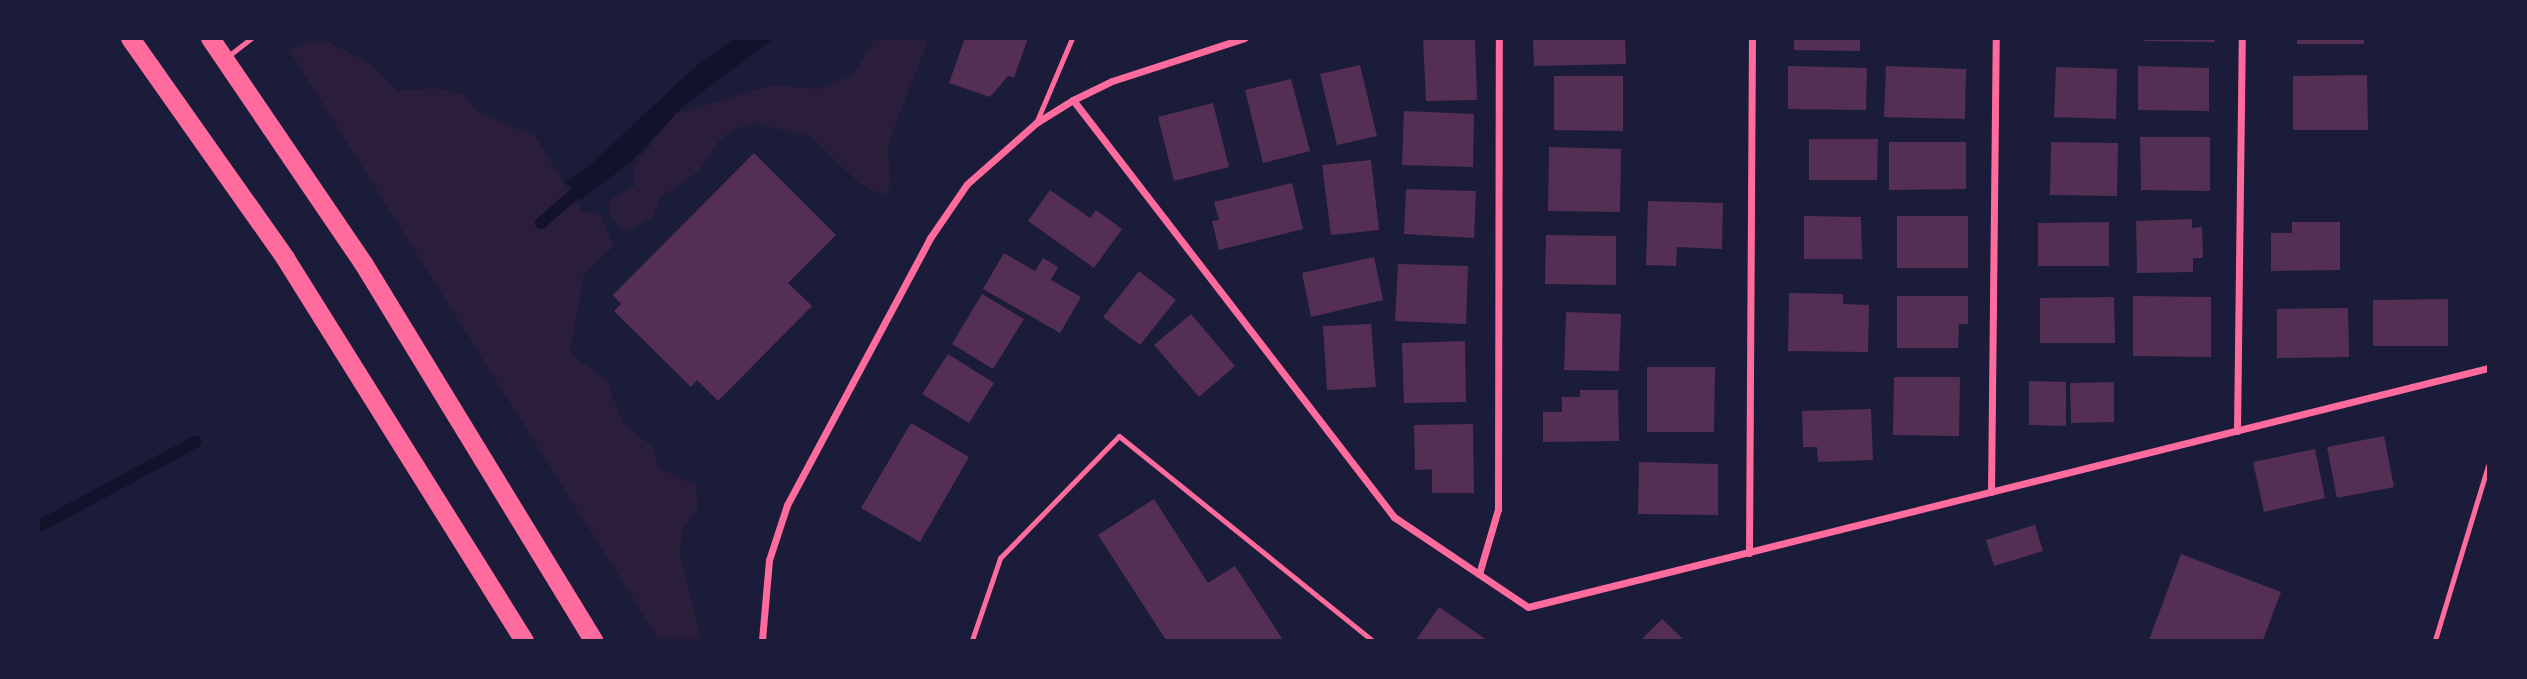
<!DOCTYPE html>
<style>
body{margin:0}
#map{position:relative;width:2527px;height:679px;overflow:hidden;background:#1b1b3a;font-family:"DejaVu Sans",sans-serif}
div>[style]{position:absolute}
.green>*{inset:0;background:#2a1e3b}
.water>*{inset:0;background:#12122b}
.stream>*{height:12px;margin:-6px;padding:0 6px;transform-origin:6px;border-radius:6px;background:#12122b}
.building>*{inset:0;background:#542f53}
.service>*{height:5px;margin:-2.5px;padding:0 2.5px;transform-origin:2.5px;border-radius:2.5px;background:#ff6b9d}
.minor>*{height:7px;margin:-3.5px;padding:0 3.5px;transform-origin:3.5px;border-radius:3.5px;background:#ff6b9d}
.trunk>*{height:19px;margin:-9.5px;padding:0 9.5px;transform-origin:9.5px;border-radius:9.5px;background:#ff6b9d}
span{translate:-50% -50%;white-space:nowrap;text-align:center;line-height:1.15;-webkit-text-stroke:5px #1b1b3a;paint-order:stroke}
.frame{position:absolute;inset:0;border:40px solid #1b1b3a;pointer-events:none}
</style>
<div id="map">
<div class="green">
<div style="clip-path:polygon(875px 39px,929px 39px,888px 144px,890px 186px,885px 196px,861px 185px,811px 137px,754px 123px,733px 130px,718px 142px,699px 171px,660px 198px,653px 218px,623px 232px,608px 212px,610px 200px,635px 185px,633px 167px,675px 114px,772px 85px,818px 89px,854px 74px)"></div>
<div style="clip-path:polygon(313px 41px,327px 41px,371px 64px,397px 91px,437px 88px,463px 94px,477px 112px,534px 135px,582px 211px,599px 213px,614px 246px,584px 275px,570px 353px,607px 381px,623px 423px,654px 448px,658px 468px,696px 485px,698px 508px,682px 531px,680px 553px,702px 640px,659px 640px,289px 50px)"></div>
</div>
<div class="water">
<div style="clip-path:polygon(734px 39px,773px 39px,683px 106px,630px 163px,580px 200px,566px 181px,589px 166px,695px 67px)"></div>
</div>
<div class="stream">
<div style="left:541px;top:223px;width:60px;rotate:-40.9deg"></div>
<div style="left:38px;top:527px;width:179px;rotate:-28.4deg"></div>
</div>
<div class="building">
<div style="clip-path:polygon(965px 38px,1028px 38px,1014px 78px,1008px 76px,990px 97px,949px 83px)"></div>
<div style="clip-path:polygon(1423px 38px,1475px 38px,1477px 100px,1426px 101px)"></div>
<div style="clip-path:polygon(1533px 38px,1625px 38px,1626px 64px,1534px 66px)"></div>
<div style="clip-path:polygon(1794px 38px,1860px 38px,1860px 51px,1794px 50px)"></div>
<div style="clip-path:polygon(2144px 38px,2215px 38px,2215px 42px,2144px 41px)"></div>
<div style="clip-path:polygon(2297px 38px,2364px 38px,2364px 44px,2297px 44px)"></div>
<div style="clip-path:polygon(1360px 65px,1377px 136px,1337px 145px,1320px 74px)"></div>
<div style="clip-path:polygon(1788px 66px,1867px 68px,1866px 110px,1788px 109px)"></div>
<div style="clip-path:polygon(1886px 66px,1966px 69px,1965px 119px,1884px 117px)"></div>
<div style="clip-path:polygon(2138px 66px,2209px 68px,2209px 111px,2138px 110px)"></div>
<div style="clip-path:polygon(2056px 67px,2117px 69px,2116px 119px,2054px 117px)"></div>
<div style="clip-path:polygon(2367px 75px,2368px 130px,2293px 130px,2293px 76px)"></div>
<div style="clip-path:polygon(1554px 76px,1623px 76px,1623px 131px,1554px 130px)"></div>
<div style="clip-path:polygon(1291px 79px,1310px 151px,1263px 163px,1245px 90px)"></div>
<div style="clip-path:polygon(1213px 103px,1229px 167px,1174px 181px,1158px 117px)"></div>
<div style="clip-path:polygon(1404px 111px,1474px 114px,1473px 167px,1402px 165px)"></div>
<div style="clip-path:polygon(2140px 137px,2210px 137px,2210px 191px,2141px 190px)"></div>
<div style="clip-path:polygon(1809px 139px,1878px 139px,1877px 180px,1809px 180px)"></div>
<div style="clip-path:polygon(1889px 142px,1966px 142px,1966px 189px,1889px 190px)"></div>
<div style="clip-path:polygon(2051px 142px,2118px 143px,2117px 196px,2050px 195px)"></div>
<div style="clip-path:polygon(1549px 147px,1621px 149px,1620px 212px,1548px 211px)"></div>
<div style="clip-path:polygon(754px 153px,836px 235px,788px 283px,812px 306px,718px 401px,697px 380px,691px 387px,614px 311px,621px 304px,613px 295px)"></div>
<div style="clip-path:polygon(1371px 160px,1379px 230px,1331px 235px,1322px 165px)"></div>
<div style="clip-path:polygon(1292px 183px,1303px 229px,1219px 250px,1212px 221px,1219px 220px,1214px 202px)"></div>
<div style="clip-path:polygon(1406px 189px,1476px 191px,1474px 238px,1404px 234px)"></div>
<div style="clip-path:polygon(1050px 190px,1090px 218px,1096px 210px,1122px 229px,1094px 268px,1028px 221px)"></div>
<div style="clip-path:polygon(1648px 201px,1723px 203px,1722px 249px,1677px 247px,1676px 266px,1646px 265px)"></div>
<div style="clip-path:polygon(1804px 216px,1861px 217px,1862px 259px,1804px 259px)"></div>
<div style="clip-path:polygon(1897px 216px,1968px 216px,1968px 268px,1897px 268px)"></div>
<div style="clip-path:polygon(2192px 219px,2192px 228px,2202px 227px,2203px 258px,2193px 258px,2193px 272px,2137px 273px,2136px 221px)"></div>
<div style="clip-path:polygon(2109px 222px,2109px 266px,2038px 266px,2038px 223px)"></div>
<div style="clip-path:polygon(2292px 222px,2340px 222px,2340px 270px,2271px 271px,2271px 233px,2292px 233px)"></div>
<div style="clip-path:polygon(1546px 235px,1616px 236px,1616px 285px,1545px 284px)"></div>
<div style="clip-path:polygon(1004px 253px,1035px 271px,1043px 258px,1058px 267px,1051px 280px,1081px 297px,1060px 333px,983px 289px)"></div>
<div style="clip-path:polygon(1374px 257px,1383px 300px,1311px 317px,1302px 273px)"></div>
<div style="clip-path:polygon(1398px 264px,1468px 266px,1466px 324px,1395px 321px)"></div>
<div style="clip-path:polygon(1139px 271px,1176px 300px,1140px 345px,1103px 317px)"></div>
<div style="clip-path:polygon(1789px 293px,1843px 294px,1843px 304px,1869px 305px,1868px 352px,1788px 351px)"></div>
<div style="clip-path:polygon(982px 294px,1024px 319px,993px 369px,952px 344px)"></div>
<div style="clip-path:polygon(1897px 296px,1968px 296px,1968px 324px,1959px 324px,1958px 348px,1897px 348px)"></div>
<div style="clip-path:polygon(2133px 296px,2211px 297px,2211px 357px,2133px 356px)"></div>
<div style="clip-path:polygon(2114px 297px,2115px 343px,2040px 343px,2040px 298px)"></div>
<div style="clip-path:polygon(2448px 299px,2448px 346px,2373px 346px,2373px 300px)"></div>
<div style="clip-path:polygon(2348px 308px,2349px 357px,2277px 358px,2277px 309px)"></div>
<div style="clip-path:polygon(1566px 312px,1621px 314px,1619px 371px,1564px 370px)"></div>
<div style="clip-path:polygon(1191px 314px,1235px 366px,1199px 397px,1154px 345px)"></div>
<div style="clip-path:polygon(1371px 324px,1376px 387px,1327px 390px,1323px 326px)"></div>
<div style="clip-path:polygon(1465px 341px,1466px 402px,1404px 403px,1402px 343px)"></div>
<div style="clip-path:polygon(948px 354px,994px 383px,969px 423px,922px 394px)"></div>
<div style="clip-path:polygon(1647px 367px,1715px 367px,1714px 432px,1647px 432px)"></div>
<div style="clip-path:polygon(1894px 377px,1960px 377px,1959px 436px,1893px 435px)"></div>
<div style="clip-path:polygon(2029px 381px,2066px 382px,2066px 426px,2029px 425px)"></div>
<div style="clip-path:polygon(2114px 382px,2114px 422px,2071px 423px,2070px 383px)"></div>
<div style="clip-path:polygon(1580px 390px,1618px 390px,1619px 441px,1543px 442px,1543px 412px,1562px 412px,1562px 397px,1580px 397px)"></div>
<div style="clip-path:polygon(1871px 409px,1873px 460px,1818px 462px,1817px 447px,1803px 447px,1802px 411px)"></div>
<div style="clip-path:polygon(911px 423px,969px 457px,920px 542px,861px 508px)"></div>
<div style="clip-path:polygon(1473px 424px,1474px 493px,1432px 493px,1432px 469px,1415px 470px,1414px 425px)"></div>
<div style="clip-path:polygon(2384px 436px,2394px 487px,2337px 498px,2327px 447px)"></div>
<div style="clip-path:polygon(2315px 449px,2325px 498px,2264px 512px,2253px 462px)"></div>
<div style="clip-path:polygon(1639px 462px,1718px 464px,1718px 515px,1638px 514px)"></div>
<div style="clip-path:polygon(1154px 499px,1208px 583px,1235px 566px,1283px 640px,1166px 640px,1098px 535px)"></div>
<div style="clip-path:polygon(2035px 525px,2043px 551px,1994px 566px,1986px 540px)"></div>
<div style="clip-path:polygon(2181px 554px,2281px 592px,2263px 640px,2149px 640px)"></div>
<div style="clip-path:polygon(1439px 607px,1487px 640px,1416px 640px)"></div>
<div style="clip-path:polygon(1662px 619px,1684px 640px,1641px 640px)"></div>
</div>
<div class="service">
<div style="left:227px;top:57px;width:31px;rotate:-38deg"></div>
<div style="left:1036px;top:123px;width:92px;rotate:-67deg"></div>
<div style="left:972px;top:640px;width:87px;rotate:-71.1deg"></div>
<div style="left:1000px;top:558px;width:170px;rotate:-45.7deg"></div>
<div style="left:1119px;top:436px;width:325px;rotate:38.9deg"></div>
<div style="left:2435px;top:640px;width:182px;rotate:-73.1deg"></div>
</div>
<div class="minor">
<div style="left:1073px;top:100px;width:526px;rotate:52.41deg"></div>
<div style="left:1394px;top:517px;width:161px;rotate:33.9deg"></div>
<div style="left:1528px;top:607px;width:989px;rotate:-13.98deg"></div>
<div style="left:2237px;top:431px;width:393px;rotate:-89.3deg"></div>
<div style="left:1991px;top:492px;width:454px;rotate:-89.4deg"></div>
<div style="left:1749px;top:553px;width:515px;rotate:-89.67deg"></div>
<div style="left:1479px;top:574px;width:68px;rotate:-73.7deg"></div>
<div style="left:1498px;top:509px;width:471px;rotate:-89.9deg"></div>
<div style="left:762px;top:640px;width:80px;rotate:-85deg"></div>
<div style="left:769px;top:560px;width:58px;rotate:-71.9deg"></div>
<div style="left:787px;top:505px;width:303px;rotate:-61.8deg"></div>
<div style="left:930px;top:238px;width:65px;rotate:-55.6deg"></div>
<div style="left:967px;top:184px;width:92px;rotate:-41.5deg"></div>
<div style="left:1036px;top:123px;width:44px;rotate:-31.9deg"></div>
<div style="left:1073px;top:100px;width:43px;rotate:-26deg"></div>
<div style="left:1112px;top:81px;width:139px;rotate:-18deg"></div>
</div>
<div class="trunk">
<div style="left:130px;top:38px;width:269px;rotate:54.8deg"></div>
<div style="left:285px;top:258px;width:451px;rotate:58deg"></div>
<div style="left:210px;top:38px;width:272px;rotate:55.8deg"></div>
<div style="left:363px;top:263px;width:442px;rotate:58.6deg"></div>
</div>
<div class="frame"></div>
</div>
